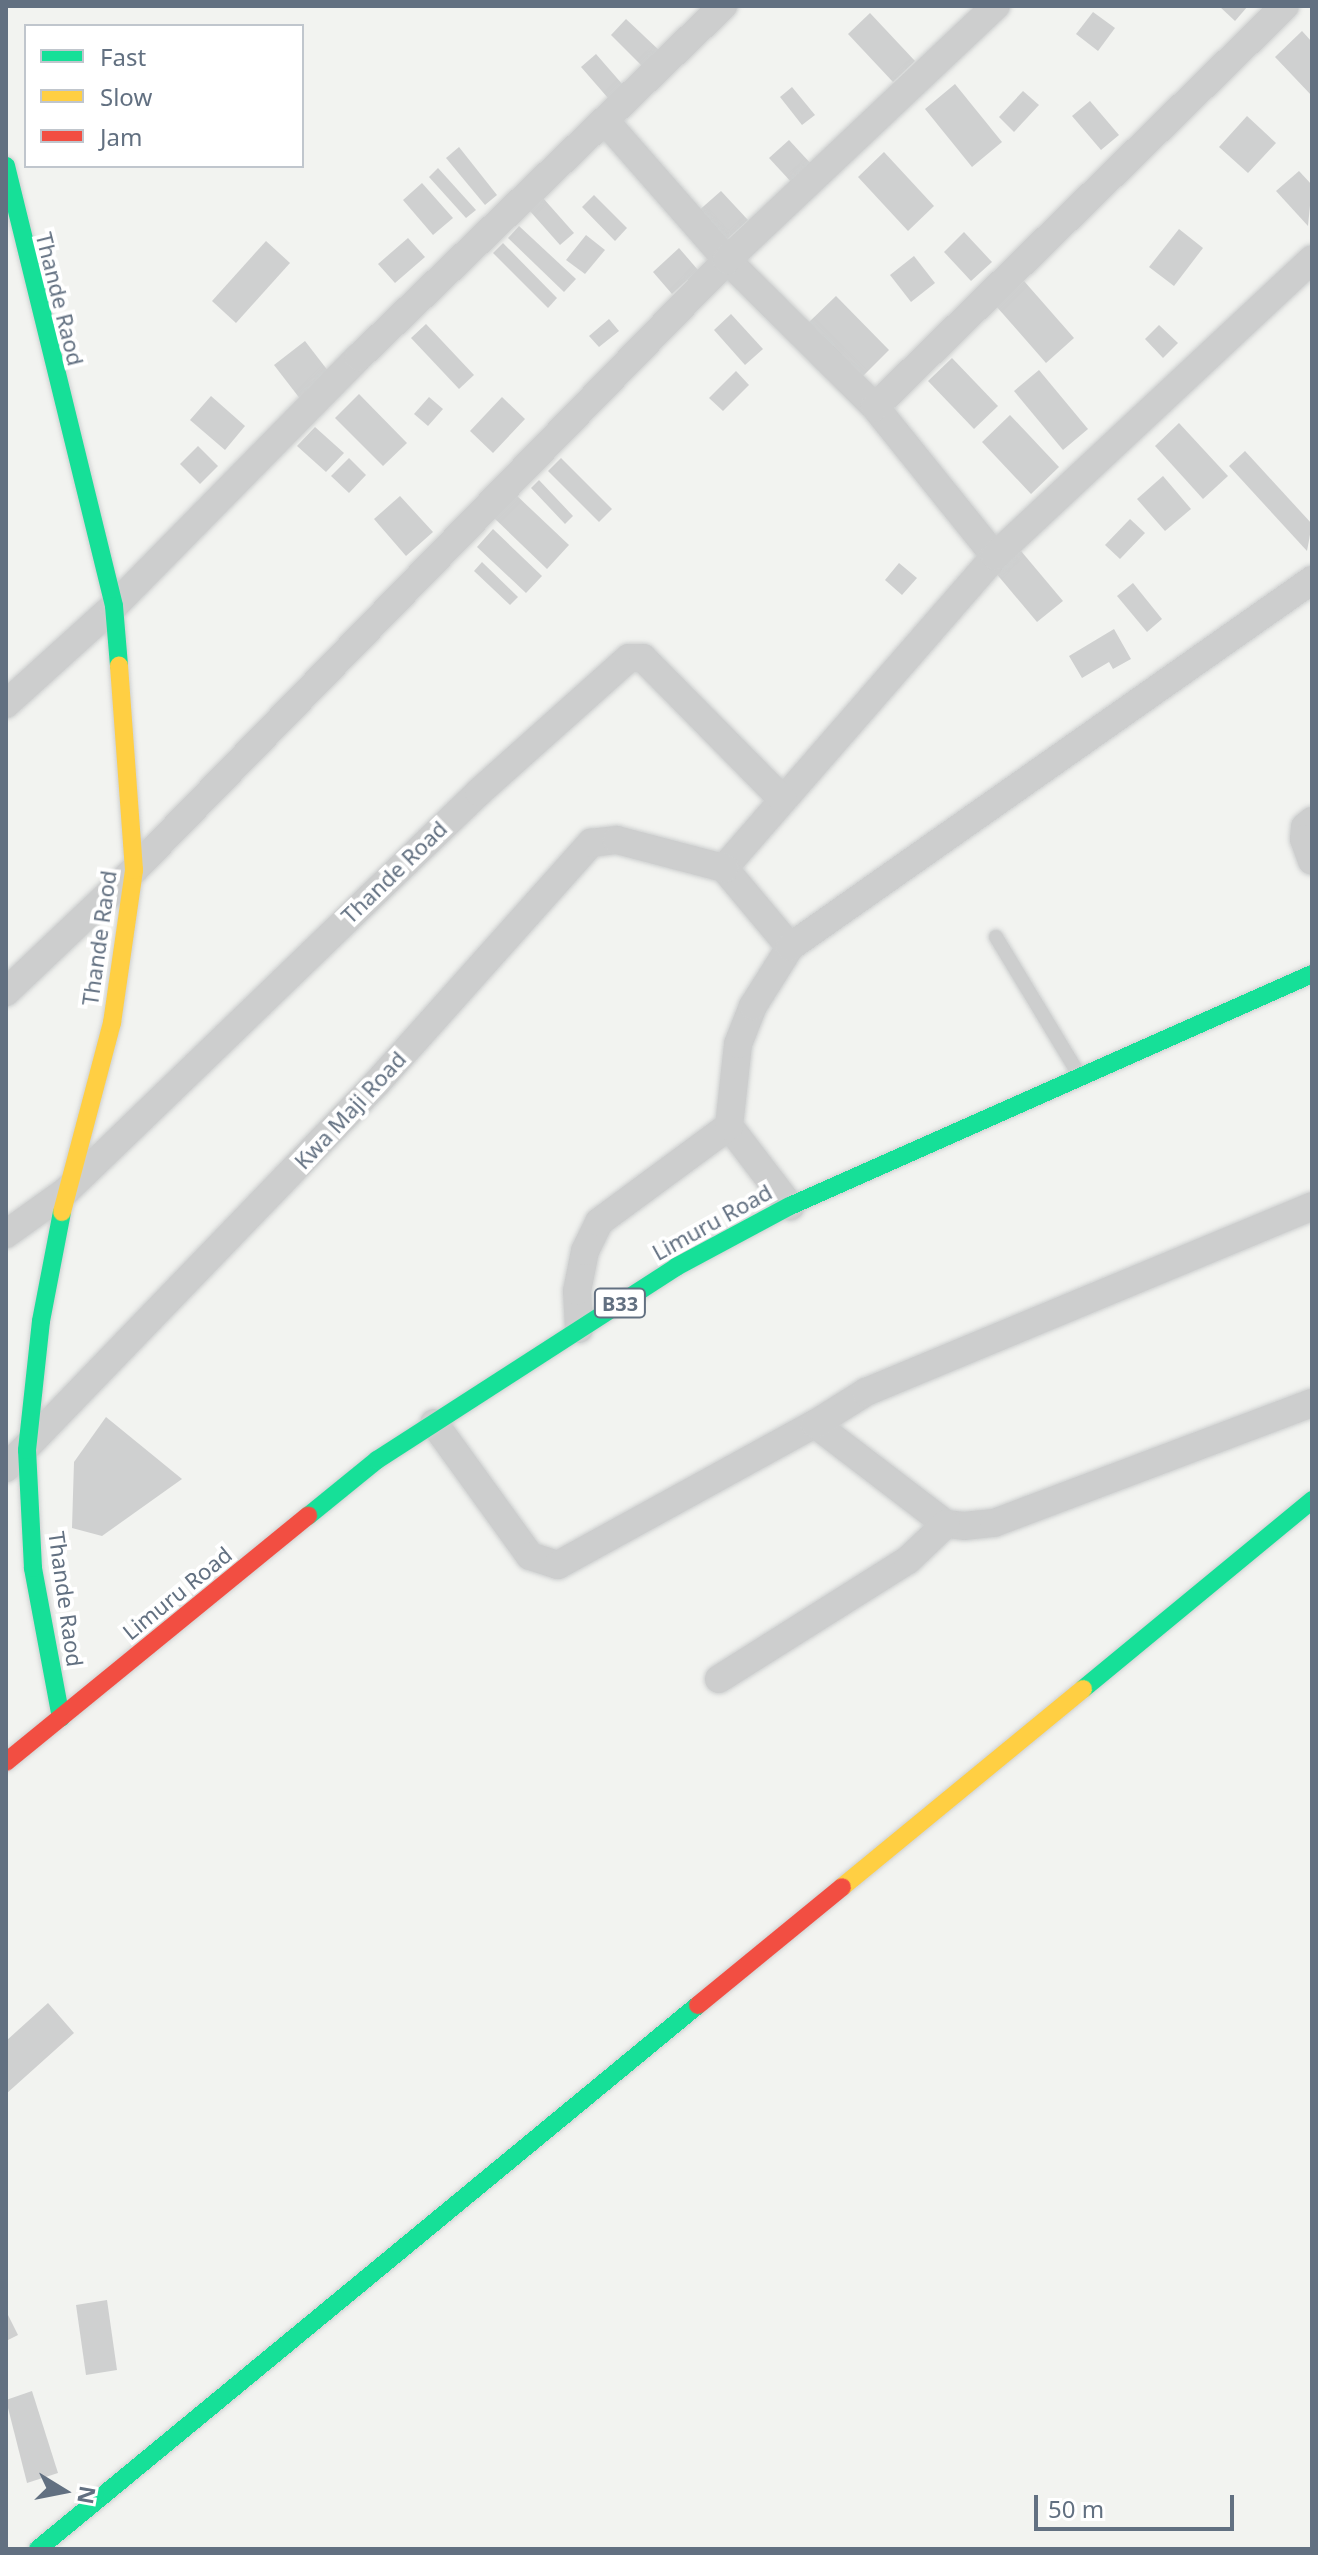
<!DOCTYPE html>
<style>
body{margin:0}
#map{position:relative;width:1318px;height:2555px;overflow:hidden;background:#f2f3f0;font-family:"Noto Sans",sans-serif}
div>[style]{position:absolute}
.building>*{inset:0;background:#cfd0d0}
.roads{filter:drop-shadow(0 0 2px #ced0d0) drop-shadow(0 0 2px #ced0d0)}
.lane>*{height:14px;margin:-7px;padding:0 7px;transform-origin:7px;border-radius:7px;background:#cdcece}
.street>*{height:28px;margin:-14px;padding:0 14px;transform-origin:14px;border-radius:14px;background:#cdcece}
.fast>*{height:18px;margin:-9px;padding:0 9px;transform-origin:9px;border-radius:9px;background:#16e098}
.slow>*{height:18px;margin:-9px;padding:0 9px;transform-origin:9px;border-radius:9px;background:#ffcf43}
.jam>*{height:18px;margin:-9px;padding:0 9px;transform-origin:9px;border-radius:9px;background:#f24e42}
span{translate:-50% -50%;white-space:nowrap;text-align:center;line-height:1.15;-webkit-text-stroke:8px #fff;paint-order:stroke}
.shield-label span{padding:2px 6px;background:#fff;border:2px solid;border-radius:6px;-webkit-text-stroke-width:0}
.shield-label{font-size:20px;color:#627081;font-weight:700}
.street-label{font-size:22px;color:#627081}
.frame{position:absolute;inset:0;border:8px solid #627081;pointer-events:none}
.legend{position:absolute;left:24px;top:24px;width:280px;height:144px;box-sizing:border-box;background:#fff;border:2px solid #c0c6cd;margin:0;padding:10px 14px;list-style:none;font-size:24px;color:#627081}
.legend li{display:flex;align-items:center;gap:16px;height:40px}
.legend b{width:40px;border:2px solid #c0c6cd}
.north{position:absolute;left:24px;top:2451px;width:80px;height:80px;-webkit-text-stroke:6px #fff;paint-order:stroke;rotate:100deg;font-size:22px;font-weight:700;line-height:32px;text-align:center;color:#627081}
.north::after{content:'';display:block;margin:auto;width:28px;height:36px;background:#627081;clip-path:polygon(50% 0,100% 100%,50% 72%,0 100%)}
.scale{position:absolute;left:1034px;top:2495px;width:200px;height:36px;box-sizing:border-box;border:4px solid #627081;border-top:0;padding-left:10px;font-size:24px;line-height:28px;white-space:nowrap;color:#627081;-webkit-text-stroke:6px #fff;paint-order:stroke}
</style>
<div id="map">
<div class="building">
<div style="clip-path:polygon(1219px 6px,1248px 6px,1235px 21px)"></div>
<div style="clip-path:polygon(1093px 12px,1115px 28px,1098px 51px,1076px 34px)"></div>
<div style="clip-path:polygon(870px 13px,915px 61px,893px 82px,848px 34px)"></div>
<div style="clip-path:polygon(626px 19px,661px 52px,645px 69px,611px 35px)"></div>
<div style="clip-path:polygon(1302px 31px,1312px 42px,1312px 96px,1275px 57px)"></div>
<div style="clip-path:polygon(596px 54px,623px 85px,608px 98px,581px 67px)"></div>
<div style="clip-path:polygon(955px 84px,1002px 142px,972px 167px,925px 109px)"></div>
<div style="clip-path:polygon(792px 87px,815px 115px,802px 125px,780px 97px)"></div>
<div style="clip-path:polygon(1023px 91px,1039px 105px,1014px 132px,999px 117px)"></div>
<div style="clip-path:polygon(1090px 101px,1119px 135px,1101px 150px,1072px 116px)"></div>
<div style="clip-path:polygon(1247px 116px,1276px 143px,1248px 173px,1219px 147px)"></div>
<div style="clip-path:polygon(789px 140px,813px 166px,793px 184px,769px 158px)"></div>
<div style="clip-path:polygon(459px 147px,497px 195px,485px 205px,446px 158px)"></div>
<div style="clip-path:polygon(884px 152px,934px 206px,908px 231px,858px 177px)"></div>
<div style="clip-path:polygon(438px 168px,476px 210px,466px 218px,429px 177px)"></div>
<div style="clip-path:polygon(1299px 171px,1312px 185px,1308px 226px,1276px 191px)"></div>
<div style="clip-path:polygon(422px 183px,453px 218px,433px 235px,403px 200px)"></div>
<div style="clip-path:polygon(721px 191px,748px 220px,723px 243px,696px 213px)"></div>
<div style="clip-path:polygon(594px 195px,627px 228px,615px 241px,582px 207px)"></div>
<div style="clip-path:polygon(543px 198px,574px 233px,560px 245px,529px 210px)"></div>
<div style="clip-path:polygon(519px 226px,576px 279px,564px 292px,508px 238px)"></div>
<div style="clip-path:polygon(1179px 229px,1203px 248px,1174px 286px,1149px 267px)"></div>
<div style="clip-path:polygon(964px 232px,992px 262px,971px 281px,944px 252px)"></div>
<div style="clip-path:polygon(586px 235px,605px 250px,585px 274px,566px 260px)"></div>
<div style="clip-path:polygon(408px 238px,425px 257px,395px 283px,378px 264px)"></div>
<div style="clip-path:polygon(266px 241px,290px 263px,236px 323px,212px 301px)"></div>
<div style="clip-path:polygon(503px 243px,557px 298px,548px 308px,493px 253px)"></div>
<div style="clip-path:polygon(679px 248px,698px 270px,672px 294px,653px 272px)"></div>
<div style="clip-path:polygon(914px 256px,935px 283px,911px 302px,890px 275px)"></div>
<div style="clip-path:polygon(1024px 281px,1074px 338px,1046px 363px,996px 306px)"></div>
<div style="clip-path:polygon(836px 296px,889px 350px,860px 379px,807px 324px)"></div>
<div style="clip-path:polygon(731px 314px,763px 349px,745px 365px,714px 330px)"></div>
<div style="clip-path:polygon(609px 319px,619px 331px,599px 347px,589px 336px)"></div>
<div style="clip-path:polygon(426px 324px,474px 375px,459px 389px,411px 338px)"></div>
<div style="clip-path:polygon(1159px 325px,1178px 343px,1163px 358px,1145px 339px)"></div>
<div style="clip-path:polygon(305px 341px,332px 376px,301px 400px,274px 365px)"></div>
<div style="clip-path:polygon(952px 358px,998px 406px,974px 429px,928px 381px)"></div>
<div style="clip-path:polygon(1039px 370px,1088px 429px,1063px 450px,1014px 391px)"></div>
<div style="clip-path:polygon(736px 371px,749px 385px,723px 411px,709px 398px)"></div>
<div style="clip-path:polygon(359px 394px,407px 443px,383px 466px,335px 418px)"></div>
<div style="clip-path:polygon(211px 396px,245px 426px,225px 450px,190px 420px)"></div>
<div style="clip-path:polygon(429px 397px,443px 409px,428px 426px,414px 414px)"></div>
<div style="clip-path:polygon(502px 397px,525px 419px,493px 453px,470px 431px)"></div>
<div style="clip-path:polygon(1010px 415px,1059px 467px,1031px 494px,982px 442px)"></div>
<div style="clip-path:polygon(1179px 423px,1228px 476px,1203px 499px,1155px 446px)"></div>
<div style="clip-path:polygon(315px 427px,344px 453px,326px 472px,297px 446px)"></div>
<div style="clip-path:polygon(198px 446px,218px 466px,200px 484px,180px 464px)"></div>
<div style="clip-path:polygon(1245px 451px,1312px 524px,1307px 551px,1229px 466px)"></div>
<div style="clip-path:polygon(349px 458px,366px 475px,349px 493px,331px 476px)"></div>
<div style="clip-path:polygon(561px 458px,612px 509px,599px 522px,548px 471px)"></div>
<div style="clip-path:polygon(1163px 476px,1191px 509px,1165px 531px,1137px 499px)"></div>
<div style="clip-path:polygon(539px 480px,573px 516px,565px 524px,531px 488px)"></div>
<div style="clip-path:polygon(515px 494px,569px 545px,547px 569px,493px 517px)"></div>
<div style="clip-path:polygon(400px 496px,433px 532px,406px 556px,374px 519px)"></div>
<div style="clip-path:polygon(1130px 519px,1145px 533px,1120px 559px,1105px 545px)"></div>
<div style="clip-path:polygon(493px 529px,542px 576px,526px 593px,477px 547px)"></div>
<div style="clip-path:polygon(1021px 551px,1063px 601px,1037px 622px,995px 572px)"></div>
<div style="clip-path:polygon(482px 562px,518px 597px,510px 605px,474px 571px)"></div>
<div style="clip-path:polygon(899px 563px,917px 578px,902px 595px,885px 580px)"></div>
<div style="clip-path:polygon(1133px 583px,1162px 619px,1147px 632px,1117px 596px)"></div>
<div style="clip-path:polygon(1114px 629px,1131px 659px,1113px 669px,1109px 662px,1082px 678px,1069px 656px)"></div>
<div style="clip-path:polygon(106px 1417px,182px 1479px,102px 1536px,72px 1528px,74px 1462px)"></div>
<div style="clip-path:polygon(48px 2003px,74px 2033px,6px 2094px,6px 2041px)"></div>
<div style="clip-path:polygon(107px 2300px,117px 2370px,86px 2375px,76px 2305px)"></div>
<div style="clip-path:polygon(6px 2311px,18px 2335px,6px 2341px)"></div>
<div style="clip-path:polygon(32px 2391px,58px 2473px,27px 2483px,6px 2400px)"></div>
</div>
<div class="roads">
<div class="lane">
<div style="left:996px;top:937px;width:159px;rotate:58.9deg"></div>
</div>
<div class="street">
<div style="left:607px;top:123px;width:182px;rotate:48.8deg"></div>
<div style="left:727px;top:260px;width:209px;rotate:44.8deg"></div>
<div style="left:875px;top:407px;width:191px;rotate:51.2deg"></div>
<div style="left:875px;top:407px;width:573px;rotate:-44.36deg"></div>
<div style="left:6px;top:704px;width:146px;rotate:-42.2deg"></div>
<div style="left:114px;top:606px;width:349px;rotate:-45.5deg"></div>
<div style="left:359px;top:357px;width:506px;rotate:-43.96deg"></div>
<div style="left:1312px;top:821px;width:9px;rotate:139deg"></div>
<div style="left:1305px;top:827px;width:12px;rotate:95deg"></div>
<div style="left:1304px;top:839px;width:23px;rotate:70deg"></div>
<div style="left:724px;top:868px;width:413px;rotate:-49deg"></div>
<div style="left:995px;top:556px;width:434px;rotate:-43.1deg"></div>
<div style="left:724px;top:868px;width:103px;rotate:50.1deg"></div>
<div style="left:6px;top:992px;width:177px;rotate:-43.6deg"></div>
<div style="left:134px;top:870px;width:851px;rotate:-45.81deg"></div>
<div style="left:727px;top:260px;width:370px;rotate:-43.4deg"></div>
<div style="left:729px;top:1126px;width:101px;rotate:52.7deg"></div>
<div style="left:6px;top:1234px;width:74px;rotate:-35.6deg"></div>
<div style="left:66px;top:1191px;width:574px;rotate:-44.01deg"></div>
<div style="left:479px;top:792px;width:201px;rotate:-41.8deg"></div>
<div style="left:629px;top:658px;width:14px"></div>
<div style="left:643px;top:658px;width:199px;rotate:45.4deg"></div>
<div style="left:579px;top:1329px;width:38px;rotate:-93deg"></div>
<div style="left:577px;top:1291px;width:41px;rotate:-78.7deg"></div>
<div style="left:585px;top:1251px;width:32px;rotate:-64deg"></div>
<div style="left:599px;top:1222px;width:162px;rotate:-36.4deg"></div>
<div style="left:729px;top:1126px;width:82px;rotate:-83.7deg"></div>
<div style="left:738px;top:1044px;width:41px;rotate:-68.5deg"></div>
<div style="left:753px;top:1006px;width:70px;rotate:-57.9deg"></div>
<div style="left:790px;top:947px;width:638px;rotate:-35.11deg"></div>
<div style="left:434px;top:1423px;width:164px;rotate:54.2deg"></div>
<div style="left:530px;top:1556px;width:29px;rotate:18deg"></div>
<div style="left:558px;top:1565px;width:293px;rotate:-28.8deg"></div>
<div style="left:815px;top:1424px;width:165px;rotate:37.4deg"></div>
<div style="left:946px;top:1524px;width:18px;rotate:6deg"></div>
<div style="left:964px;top:1526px;width:30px;rotate:-6deg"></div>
<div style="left:994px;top:1523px;width:340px;rotate:-20.7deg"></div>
<div style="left:815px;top:1424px;width:60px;rotate:-32.1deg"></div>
<div style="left:866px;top:1392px;width:483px;rotate:-22.6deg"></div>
<div style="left:6px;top:1468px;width:535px;rotate:-46.06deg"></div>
<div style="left:377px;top:1083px;width:322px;rotate:-48.3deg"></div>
<div style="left:591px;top:843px;width:26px;rotate:-7deg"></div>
<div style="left:617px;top:840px;width:111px;rotate:14.7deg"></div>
<div style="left:719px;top:1679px;width:223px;rotate:-32.2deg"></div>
<div style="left:908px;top:1560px;width:52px;rotate:-43.5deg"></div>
</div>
<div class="fast">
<div style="left:6px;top:166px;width:453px;rotate:76.2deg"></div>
<div style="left:114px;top:606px;width:60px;rotate:85.2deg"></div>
<div style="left:308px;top:1516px;width:89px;rotate:-39.1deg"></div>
<div style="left:377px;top:1460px;width:356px;rotate:-32.8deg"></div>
<div style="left:676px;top:1267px;width:129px;rotate:-28.2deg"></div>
<div style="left:790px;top:1206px;width:571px;rotate:-23.96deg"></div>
<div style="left:1083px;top:1689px;width:297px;rotate:-39.5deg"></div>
<div style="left:61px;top:1718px;width:153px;rotate:-100.6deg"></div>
<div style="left:33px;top:1568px;width:118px;rotate:-92.9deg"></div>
<div style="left:27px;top:1450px;width:130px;rotate:-83.8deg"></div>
<div style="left:41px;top:1321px;width:111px;rotate:-79.1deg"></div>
<div style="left:38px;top:2549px;width:855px;rotate:-39.5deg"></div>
</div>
<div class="slow">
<div style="left:62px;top:1212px;width:196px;rotate:-75.2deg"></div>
<div style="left:112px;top:1023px;width:155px;rotate:-81.8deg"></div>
<div style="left:134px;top:870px;width:205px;rotate:-94.2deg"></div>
<div style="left:842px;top:1887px;width:312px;rotate:-39.4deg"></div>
</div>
<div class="jam">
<div style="left:6px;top:1762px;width:390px;rotate:-39.2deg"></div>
<div style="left:698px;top:2005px;width:186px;rotate:-39.3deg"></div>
</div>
</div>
<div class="shield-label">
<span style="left:620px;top:1303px">B33</span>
</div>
<div class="street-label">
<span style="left:60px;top:299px;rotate:76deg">Thande Raod</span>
<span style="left:394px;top:872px;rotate:-44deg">Thande Road</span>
<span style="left:99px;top:938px;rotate:-82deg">Thande Raod</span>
<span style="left:350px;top:1110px;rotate:-47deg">Kwa Maji Road</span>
<span style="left:712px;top:1222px;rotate:-29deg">Limuru Road</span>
<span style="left:177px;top:1593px;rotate:-39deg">Limuru Road</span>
<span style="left:66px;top:1599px;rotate:82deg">Thande Raod</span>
</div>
<div class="frame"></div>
<ul class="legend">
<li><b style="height:10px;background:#16e098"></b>Fast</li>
<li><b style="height:10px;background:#ffcf43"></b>Slow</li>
<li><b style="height:10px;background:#f24e42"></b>Jam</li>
</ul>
<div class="north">N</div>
<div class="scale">50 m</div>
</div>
